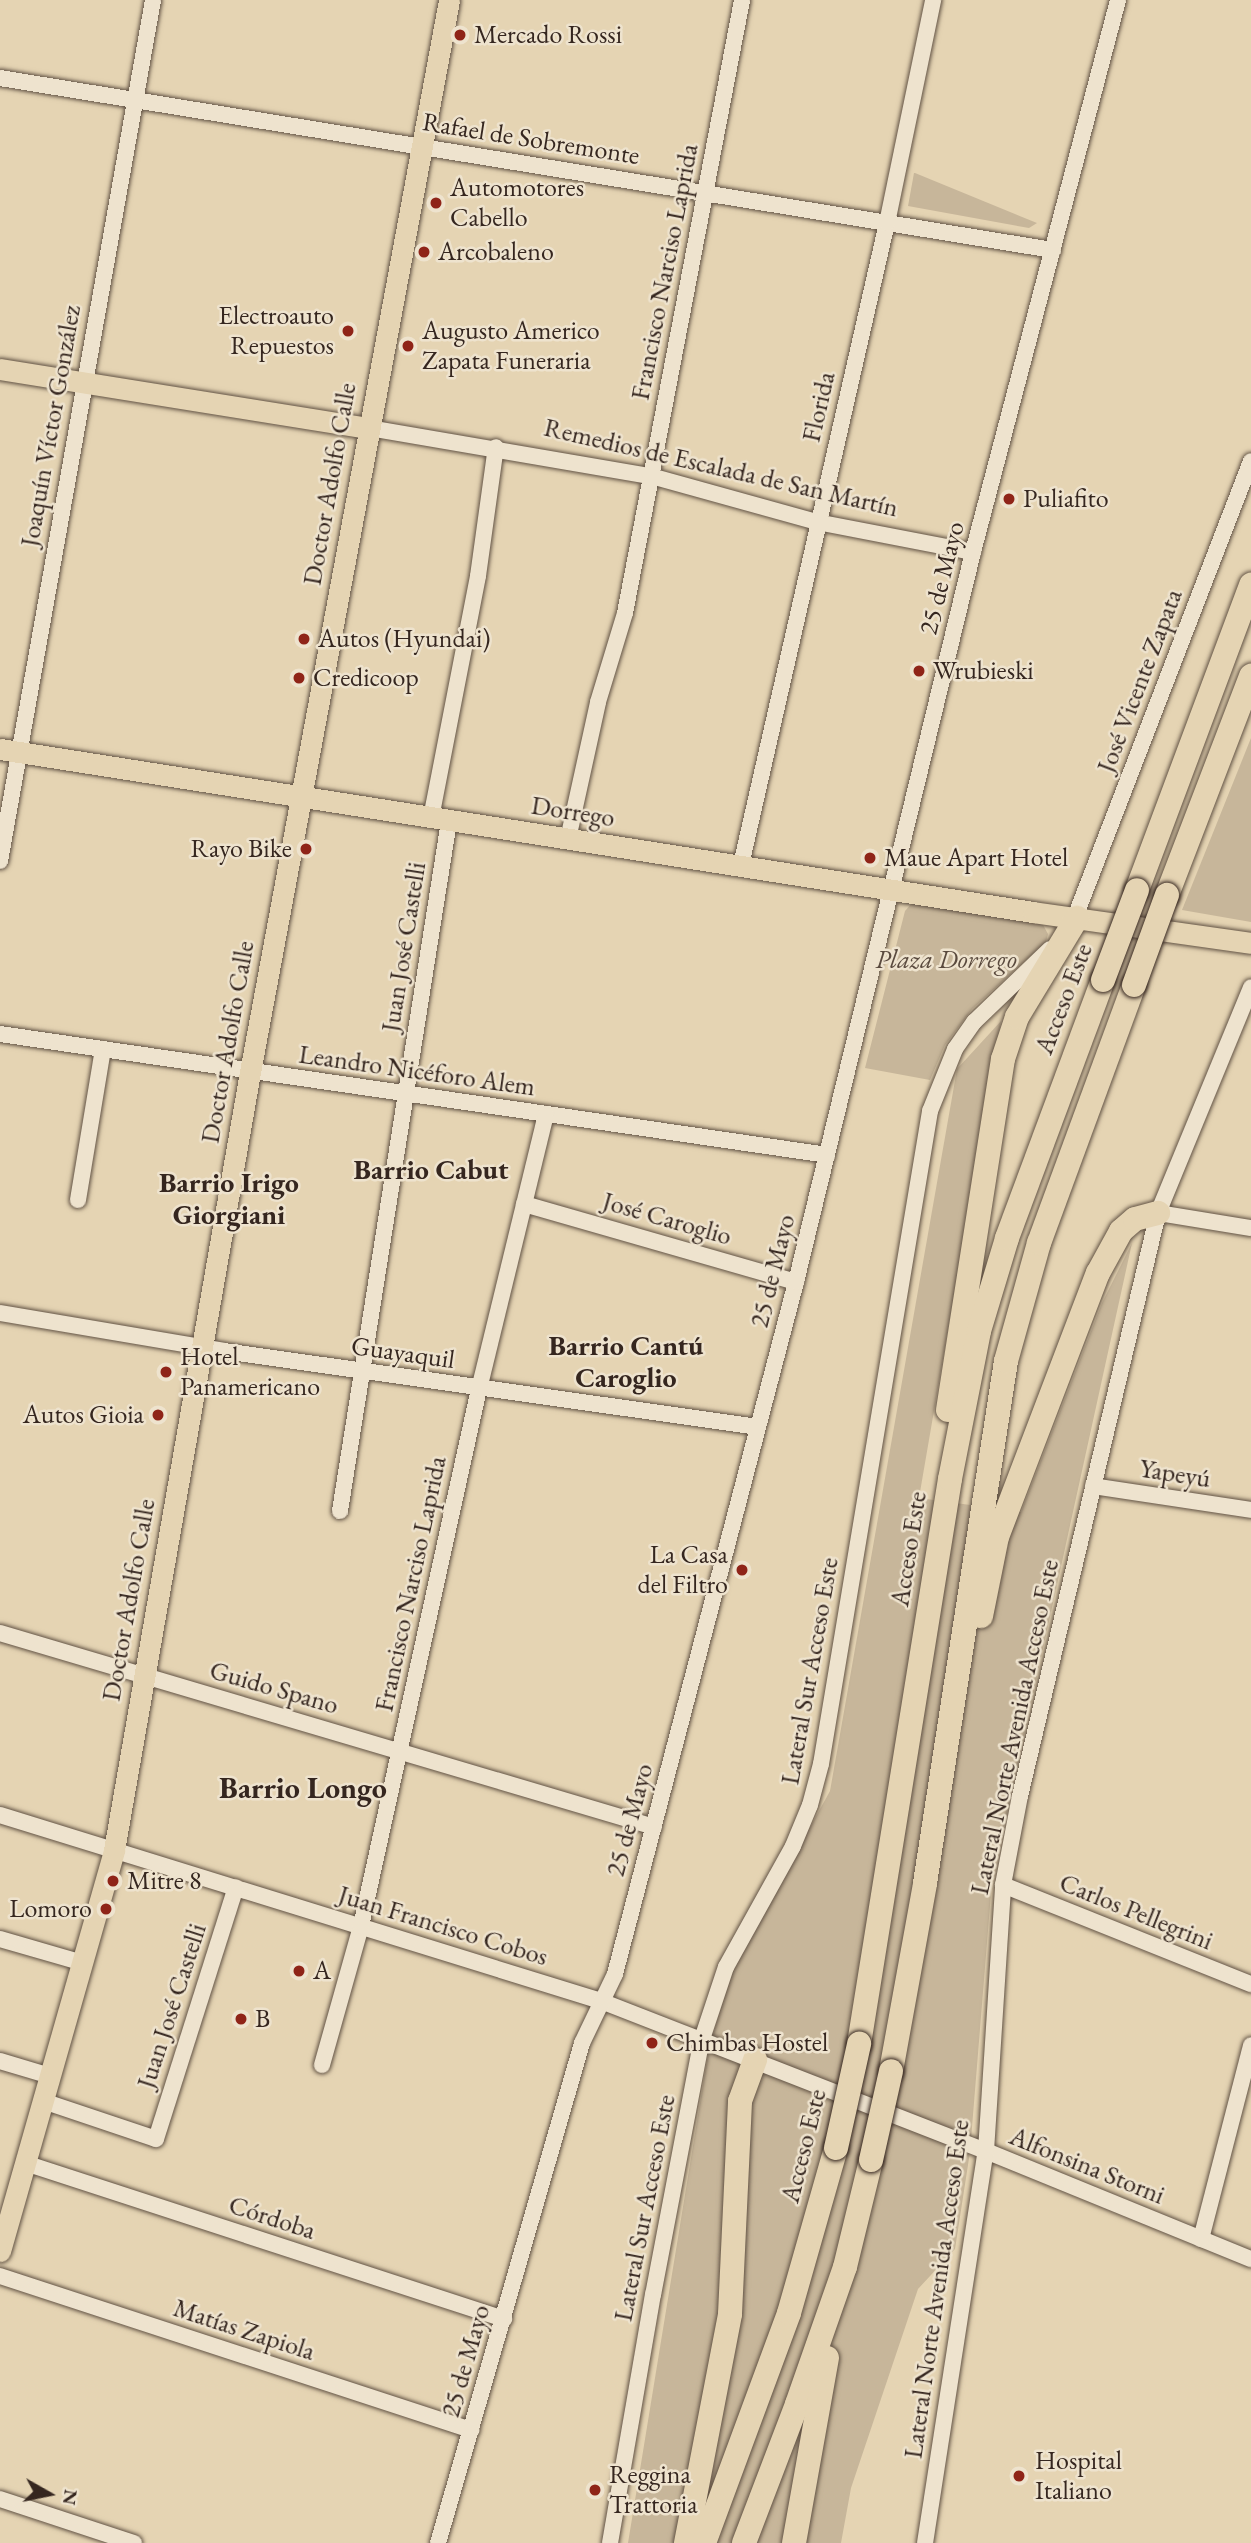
<!DOCTYPE html>
<meta charset="utf-8">
<style>
body{margin:0}
#map{position:relative;width:1251px;height:2543px;overflow:hidden;background:#e5d4b3;font-family:"EB Garamond",serif}
div>[style]{position:absolute}
.green>*{inset:0;background:#c7b69a}
.roads{filter:drop-shadow(0 0 2px #615244) drop-shadow(0 0 2px #615244)}
.minor>*{height:16px;margin:-8px;padding:0 8px;transform-origin:8px;border-radius:8px;background:#eee3ce}
.major>*{height:21px;margin:-10.5px;padding:0 10.5px;transform-origin:10.5px;border-radius:10.5px;background:#e5d4b3}
.highway>*{height:24px;margin:-12px;padding:0 12px;transform-origin:12px;border-radius:12px;background:#e5d4b3}
.bridges{filter:drop-shadow(0 0 2px #35261f) drop-shadow(0 0 2px #35261f)}
.highway-bridge>*{height:24px;margin:-12px;padding:0 12px;transform-origin:12px;border-radius:12px;background:#e5d4b3}
.dots>*{width:19px;height:19px;translate:-50% -50%;box-sizing:border-box;border:4px solid #eee3ce;border-radius:50%}
span{translate:-50% -50%;white-space:nowrap;text-align:center;line-height:1.15;-webkit-text-stroke:5px #eee3ce;paint-order:stroke}
.poi-label{font-size:26px;color:#35261f}
.left{translate:0 -50%;text-align:left}
.right{translate:-100% -50%;text-align:right}
.street-label{font-size:26px;color:#35261f}
.park-label{font-size:26px;color:#5a4a3e;font-style:italic}
.neighbourhood-label{font-size:28px;color:#35261f;font-weight:700}
.quarter-label{font-size:30px;color:#35261f;font-weight:700}
.north{position:absolute;left:14px;top:2459px;width:70px;height:70px;-webkit-text-stroke:5px #eee3ce;paint-order:stroke;rotate:99deg;font-size:19px;font-weight:700;line-height:28px;text-align:center;color:#35261f}
.north::after{content:'';display:block;margin:auto;width:24px;height:32px;background:#35261f;clip-path:polygon(50% 0,100% 100%,50% 72%,0 100%)}
</style>
<div id="map">
<div class="green">
<div style="clip-path:polygon(914px 173px,915px 173px,1037px 223px,1029px 228px,908px 206px)"></div>
<div style="clip-path:polygon(1251px 738px,1251px 922px,1182px 910px)"></div>
<div style="clip-path:polygon(912px 903px,1042px 923px,1048px 934px,1046px 942px,972px 1009px,945px 1045px,930px 1080px,865px 1068px,905px 911px)"></div>
<div style="clip-path:polygon(1001px 1021px,919px 1498px,1021px 1512px,1102px 1303px,1132px 1243px,992px 1881px,970px 2152px,955px 2249px,918px 2289px,851px 2488px,841px 2543px,628px 2543px,709px 2048px,733px 1967px,830px 1791px,957px 1069px)"></div>
</div>
<div class="roads">
<div class="minor">
<div style="left:0;top:78px;width:1067px;rotate:9.28deg"></div>
<div style="left:369px;top:428px;width:286px;rotate:9.7deg"></div>
<div style="left:651px;top:476px;width:172px;rotate:15.5deg"></div>
<div style="left:817px;top:522px;width:159px;rotate:10.9deg"></div>
<div style="left:431px;top:818px;width:247px;rotate:-79deg"></div>
<div style="left:478px;top:576px;width:130px;rotate:-82.1deg"></div>
<div style="left:568px;top:839px;width:140px;rotate:-77.6deg"></div>
<div style="left:598px;top:702px;width:93px;rotate:-73.1deg"></div>
<div style="left:625px;top:613px;width:624px;rotate:-79.19deg"></div>
<div style="left:0;top:861px;width:874px;rotate:-79.92deg"></div>
<div style="left:741px;top:865px;width:658px;rotate:-77.19deg"></div>
<div style="left:887px;top:223px;width:228px;rotate:-78.3deg"></div>
<div style="left:1072px;top:925px;width:497px;rotate:-68.9deg"></div>
<div style="left:0;top:1034px;width:836px;rotate:8.32deg"></div>
<div style="left:78px;top:1200px;width:153px;rotate:-80.6deg"></div>
<div style="left:524px;top:1204px;width:283px;rotate:16deg"></div>
<div style="left:1158px;top:1213px;width:94px;rotate:9.2deg"></div>
<div style="left:0;top:1313px;width:227px;rotate:9.6deg"></div>
<div style="left:224px;top:1351px;width:539px;rotate:8.1deg"></div>
<div style="left:1093px;top:1486px;width:160px;rotate:8.6deg"></div>
<div style="left:340px;top:1511px;width:699px;rotate:-81.02deg"></div>
<div style="left:0;top:1633px;width:682px;rotate:16.52deg"></div>
<div style="left:0;top:1815px;width:629px;rotate:17.2deg"></div>
<div style="left:601px;top:2001px;width:413px;rotate:21.3deg"></div>
<div style="left:986px;top:2151px;width:286px;rotate:22.2deg"></div>
<div style="left:1003px;top:1885px;width:267px;rotate:21.8deg"></div>
<div style="left:0;top:1939px;width:86px;rotate:16.1deg"></div>
<div style="left:0;top:2061px;width:52px;rotate:16.7deg"></div>
<div style="left:322px;top:2065px;width:144px;rotate:-74.3deg"></div>
<div style="left:361px;top:1926px;width:550px;rotate:-77.61deg"></div>
<div style="left:479px;top:1389px;width:283px;rotate:-76.3deg"></div>
<div style="left:43px;top:2101px;width:119px;rotate:18.6deg"></div>
<div style="left:156px;top:2139px;width:264px;rotate:-72.4deg"></div>
<div style="left:25px;top:2163px;width:504px;rotate:18.04deg"></div>
<div style="left:1201px;top:2239px;width:200px;rotate:-75.5deg"></div>
<div style="left:0;top:2276px;width:496px;rotate:18.1deg"></div>
<div style="left:0;top:2499px;width:141px;rotate:18.2deg"></div>
<div style="left:438px;top:2543px;width:520px;rotate:-73.93deg"></div>
<div style="left:582px;top:2043px;width:76px;rotate:-64.4deg"></div>
<div style="left:615px;top:1974px;width:715px;rotate:-75.34deg"></div>
<div style="left:796px;top:1282px;width:751px;rotate:-76.37deg"></div>
<div style="left:973px;top:552px;width:571px;rotate:-75.28deg"></div>
<div style="left:610px;top:2543px;width:252px;rotate:-80.2deg"></div>
<div style="left:653px;top:2295px;width:261px;rotate:-79.2deg"></div>
<div style="left:702px;top:2039px;width:76px;rotate:-71.6deg"></div>
<div style="left:726px;top:1967px;width:138px;rotate:-61deg"></div>
<div style="left:793px;top:1846px;width:44px;rotate:-67.5deg"></div>
<div style="left:810px;top:1805px;width:42px;rotate:-75deg"></div>
<div style="left:821px;top:1764px;width:662px;rotate:-80.52deg"></div>
<div style="left:930px;top:1111px;width:67px;rotate:-68deg"></div>
<div style="left:955px;top:1049px;width:33px;rotate:-55deg"></div>
<div style="left:974px;top:1022px;width:105px;rotate:-43.8deg"></div>
<div style="left:925px;top:2543px;width:397px;rotate:-81.2deg"></div>
<div style="left:986px;top:2151px;width:267px;rotate:-86.3deg"></div>
<div style="left:1003px;top:1885px;width:91px;rotate:-79.2deg"></div>
<div style="left:1020px;top:1796px;width:599px;rotate:-76.68deg"></div>
<div style="left:1158px;top:1213px;width:244px;rotate:-67.6deg"></div>
</div>
<div class="major">
<div style="left:0;top:369px;width:374px;rotate:9.1deg"></div>
<div style="left:0;top:749px;width:1046px;rotate:8.97deg"></div>
<div style="left:1033px;top:912px;width:220px;rotate:8.1deg"></div>
<div style="left:0;top:2251px;width:417px;rotate:-74.1deg"></div>
<div style="left:114px;top:1850px;width:790px;rotate:-80.08deg"></div>
<div style="left:250px;top:1072px;width:1090px;rotate:-79.48deg"></div>
</div>
<div class="highway">
<div style="left:1137px;top:890px;width:326px;rotate:-69.5deg"></div>
<div style="left:1167px;top:895px;width:235px;rotate:-69deg"></div>
<div style="left:948px;top:1410px;width:355px;rotate:-81.1deg"></div>
<div style="left:1003px;top:1059px;width:44px;rotate:-71.6deg"></div>
<div style="left:1017px;top:1017px;width:116px;rotate:-58.8deg"></div>
<div style="left:981px;top:1616px;width:81px;rotate:-78.6deg"></div>
<div style="left:997px;top:1537px;width:283px;rotate:-69.1deg"></div>
<div style="left:1098px;top:1273px;width:48px;rotate:-61.3deg"></div>
<div style="left:1121px;top:1231px;width:18px;rotate:-41deg"></div>
<div style="left:1135px;top:1219px;width:24px;rotate:-15deg"></div>
<div style="left:859px;top:2044px;width:572px;rotate:-80.85deg"></div>
<div style="left:950px;top:1479px;width:151px;rotate:-78.9deg"></div>
<div style="left:979px;top:1331px;width:97px;rotate:-73.2deg"></div>
<div style="left:1007px;top:1238px;width:275px;rotate:-69.6deg"></div>
<div style="left:891px;top:2071px;width:191px;rotate:-79.7deg"></div>
<div style="left:925px;top:1883px;width:528px;rotate:-81.18deg"></div>
<div style="left:1006px;top:1361px;width:123px;rotate:-74.4deg"></div>
<div style="left:1039px;top:1243px;width:275px;rotate:-69.8deg"></div>
<div style="left:686px;top:2543px;width:233px;rotate:-79.1deg"></div>
<div style="left:730px;top:2314px;width:213px;rotate:-87.3deg"></div>
<div style="left:740px;top:2101px;width:44px;rotate:-69.9deg"></div>
<div style="left:704px;top:2543px;width:245px;rotate:-69.7deg"></div>
<div style="left:789px;top:2313px;width:172px;rotate:-74.1deg"></div>
<div style="left:744px;top:2543px;width:149px;rotate:-69.1deg"></div>
<div style="left:797px;top:2404px;width:145px;rotate:-70.7deg"></div>
<div style="left:845px;top:2267px;width:110px;rotate:-76.3deg"></div>
<div style="left:794px;top:2543px;width:188px;rotate:-79.9deg"></div>
</div>
</div>
<div class="bridges">
<div class="highway-bridge">
<div style="left:1103px;top:980px;width:96px;rotate:-69.3deg"></div>
<div style="left:1134px;top:985px;width:96px;rotate:-69.9deg"></div>
<div style="left:836px;top:2148px;width:107px;rotate:-77.5deg"></div>
<div style="left:871px;top:2160px;width:91px;rotate:-77.3deg"></div>
</div>
</div>
<div class="dots">
<div style="left:460px;top:35px;background:#8f2418"></div>
<div style="left:436px;top:203px;background:#8f2418"></div>
<div style="left:424px;top:252px;background:#8f2418"></div>
<div style="left:348px;top:331px;background:#8f2418"></div>
<div style="left:408px;top:346px;background:#8f2418"></div>
<div style="left:1009px;top:499px;background:#8f2418"></div>
<div style="left:304px;top:639px;background:#8f2418"></div>
<div style="left:919px;top:671px;background:#8f2418"></div>
<div style="left:299px;top:678px;background:#8f2418"></div>
<div style="left:306px;top:849px;background:#8f2418"></div>
<div style="left:870px;top:858px;background:#8f2418"></div>
<div style="left:166px;top:1372px;background:#8f2418"></div>
<div style="left:158px;top:1415px;background:#8f2418"></div>
<div style="left:742px;top:1570px;background:#8f2418"></div>
<div style="left:113px;top:1881px;background:#8f2418"></div>
<div style="left:106px;top:1909px;background:#8f2418"></div>
<div style="left:299px;top:1971px;background:#8f2418"></div>
<div style="left:241px;top:2019px;background:#8f2418"></div>
<div style="left:652px;top:2043px;background:#8f2418"></div>
<div style="left:1019px;top:2476px;background:#8f2418"></div>
<div style="left:595px;top:2490px;background:#8f2418"></div>
</div>
<div class="poi-label">
<span class="left" style="left:474px;top:35px">Mercado Rossi</span>
<span class="left" style="left:450px;top:203px">Automotores<br>Cabello</span>
<span class="left" style="left:438px;top:252px">Arcobaleno</span>
<span class="right" style="left:334px;top:331px">Electroauto<br>Repuestos</span>
<span class="left" style="left:422px;top:346px">Augusto Americo<br>Zapata Funeraria</span>
<span class="left" style="left:1023px;top:499px">Puliafito</span>
<span class="left" style="left:318px;top:639px">Autos (Hyundai)</span>
<span class="left" style="left:933px;top:671px">Wrubieski</span>
<span class="left" style="left:313px;top:678px">Credicoop</span>
<span class="right" style="left:292px;top:849px">Rayo Bike</span>
<span class="left" style="left:884px;top:858px">Maue Apart Hotel</span>
<span class="left" style="left:180px;top:1372px">Hotel<br>Panamericano</span>
<span class="right" style="left:144px;top:1415px">Autos Gioia</span>
<span class="right" style="left:728px;top:1570px">La Casa<br>del Filtro</span>
<span class="left" style="left:127px;top:1881px">Mitre 8</span>
<span class="right" style="left:92px;top:1909px">Lomoro</span>
<span class="left" style="left:313px;top:1971px">A</span>
<span class="left" style="left:255px;top:2019px">B</span>
<span class="left" style="left:666px;top:2043px">Chimbas Hostel</span>
<span class="left" style="left:1035px;top:2476px">Hospital<br>Italiano</span>
<span class="left" style="left:609px;top:2490px">Reggina<br>Trattoria</span>
</div>
<div class="street-label">
<span style="left:531px;top:139px;rotate:9deg">Rafael de Sobremonte</span>
<span style="left:665px;top:272px;rotate:-79deg">Francisco Narciso Laprida</span>
<span style="left:819px;top:407px;rotate:-77deg">Florida</span>
<span style="left:51px;top:426px;rotate:-80deg">Joaquín Víctor González</span>
<span style="left:721px;top:468px;rotate:13deg">Remedios de Escalada de San Martín</span>
<span style="left:330px;top:484px;rotate:-80deg">Doctor Adolfo Calle</span>
<span style="left:942px;top:578px;rotate:-76deg">25 de Mayo</span>
<span style="left:1140px;top:681px;rotate:-69deg">José Vicente Zapata</span>
<span style="left:573px;top:812px;rotate:9deg">Dorrego</span>
<span style="left:404px;top:947px;rotate:-81deg">Juan José Castelli</span>
<span style="left:1064px;top:999px;rotate:-69deg">Acceso Este</span>
<span style="left:228px;top:1042px;rotate:-80deg">Doctor Adolfo Calle</span>
<span style="left:417px;top:1071px;rotate:8deg">Leandro Nicéforo Alem</span>
<span style="left:667px;top:1219px;rotate:16deg">José Caroglio</span>
<span style="left:773px;top:1271px;rotate:-76deg">25 de Mayo</span>
<span style="left:403px;top:1353px;rotate:8deg">Guayaquil</span>
<span style="left:1175px;top:1474px;rotate:9deg">Yapeyú</span>
<span style="left:909px;top:1549px;rotate:-81deg">Acceso Este</span>
<span style="left:411px;top:1584px;rotate:-78deg">Francisco Narciso Laprida</span>
<span style="left:129px;top:1600px;rotate:-80deg">Doctor Adolfo Calle</span>
<span style="left:810px;top:1671px;rotate:-80deg">Lateral Sur Acceso Este</span>
<span style="left:274px;top:1688px;rotate:16deg">Guido Spano</span>
<span style="left:1015px;top:1727px;rotate:-78deg">Lateral Norte Avenida Acceso Este</span>
<span style="left:630px;top:1820px;rotate:-75deg">25 de Mayo</span>
<span style="left:1136px;top:1912px;rotate:22deg">Carlos Pellegrini</span>
<span style="left:443px;top:1926px;rotate:17deg">Juan Francisco Cobos</span>
<span style="left:172px;top:2006px;rotate:-72deg">Juan José Castelli</span>
<span style="left:804px;top:2146px;rotate:-76deg">Acceso Este</span>
<span style="left:1087px;top:2166px;rotate:22deg">Alfonsina Storni</span>
<span style="left:645px;top:2208px;rotate:-79deg">Lateral Sur Acceso Este</span>
<span style="left:272px;top:2218px;rotate:18deg">Córdoba</span>
<span style="left:937px;top:2289px;rotate:-82deg">Lateral Norte Avenida Acceso Este</span>
<span style="left:244px;top:2330px;rotate:18deg">Matías Zapiola</span>
<span style="left:466px;top:2361px;rotate:-74deg">25 de Mayo</span>
</div>
<div class="park-label">
<span style="left:946px;top:960px">Plaza Dorrego</span>
</div>
<div class="neighbourhood-label">
<span style="left:431px;top:1169px">Barrio Cabut</span>
<span style="left:229px;top:1198px">Barrio Irigo<br>Giorgiani</span>
<span style="left:626px;top:1361px">Barrio Cantú<br>Caroglio</span>
</div>
<div class="quarter-label">
<span style="left:303px;top:1788px">Barrio Longo</span>
</div>
<div class="north">N</div>
</div>
